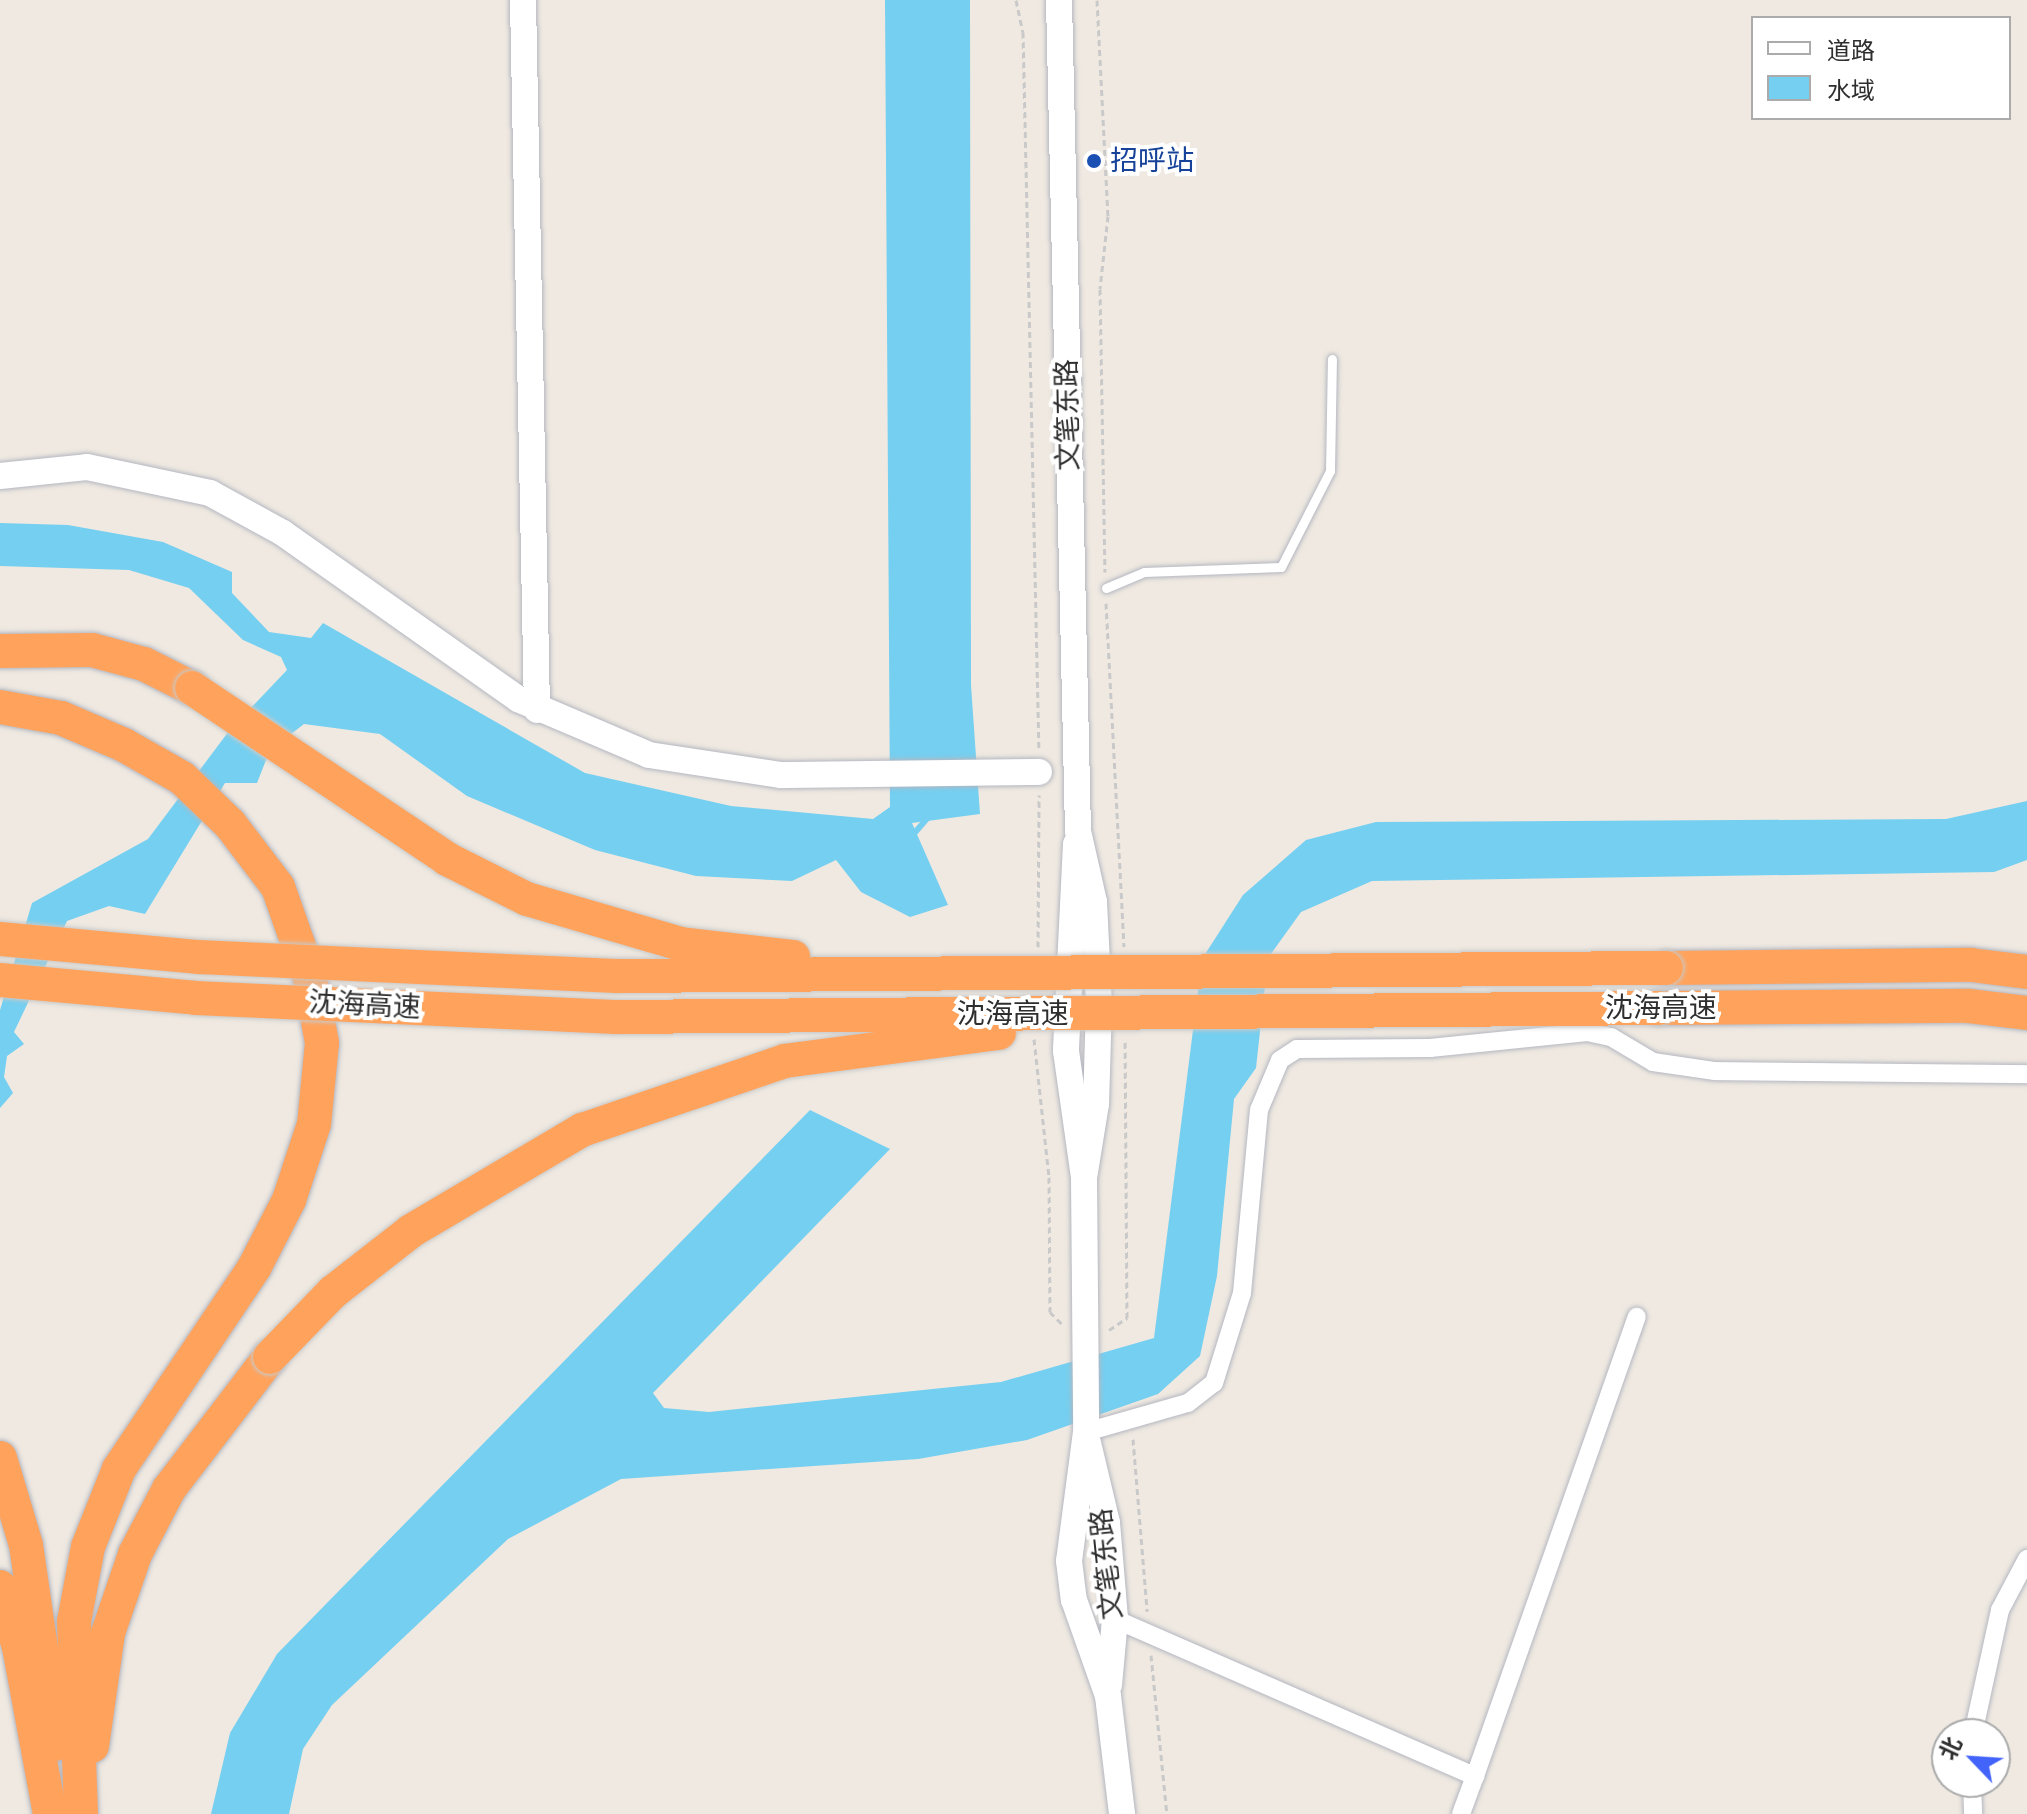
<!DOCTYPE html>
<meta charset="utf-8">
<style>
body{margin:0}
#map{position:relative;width:2027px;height:1814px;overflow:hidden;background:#efe9e1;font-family:"Work Sans","Noto Sans SC",sans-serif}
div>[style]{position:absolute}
.water>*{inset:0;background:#75cff0}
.stream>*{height:6px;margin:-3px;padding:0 3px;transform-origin:3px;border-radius:3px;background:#75cff0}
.path>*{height:3px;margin-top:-1.5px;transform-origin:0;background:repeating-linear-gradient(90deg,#c9c9c9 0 6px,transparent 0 10px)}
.roads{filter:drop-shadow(0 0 2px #b4b7c1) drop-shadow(0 0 2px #b4b7c1)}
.lane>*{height:9px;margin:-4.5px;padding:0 4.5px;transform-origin:4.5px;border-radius:4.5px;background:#fff}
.street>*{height:18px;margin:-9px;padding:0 9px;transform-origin:9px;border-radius:9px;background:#fff}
.secondary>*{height:26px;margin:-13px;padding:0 13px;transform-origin:13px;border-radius:13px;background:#fff}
.highway>*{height:34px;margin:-17px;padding:0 17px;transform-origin:17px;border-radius:17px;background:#ffa35c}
.bridges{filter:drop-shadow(0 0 2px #c9c9c9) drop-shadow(0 0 2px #c9c9c9)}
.highway-bridge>*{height:34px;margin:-17px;padding:0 17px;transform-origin:17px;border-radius:17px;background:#ffa35c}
.dots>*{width:22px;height:22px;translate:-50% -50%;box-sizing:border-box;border:4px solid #fff;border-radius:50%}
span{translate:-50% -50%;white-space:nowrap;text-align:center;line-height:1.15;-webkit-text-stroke:8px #fff;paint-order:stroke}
.transit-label{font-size:28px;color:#164399}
.left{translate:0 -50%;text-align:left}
.street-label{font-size:28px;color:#2e2e2e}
.legend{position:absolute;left:1751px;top:16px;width:260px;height:104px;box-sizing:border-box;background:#fff;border:2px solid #ababab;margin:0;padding:10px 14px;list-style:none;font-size:24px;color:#2e2e2e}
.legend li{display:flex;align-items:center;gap:16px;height:40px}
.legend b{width:40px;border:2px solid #ababab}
.north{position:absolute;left:1931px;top:1718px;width:80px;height:80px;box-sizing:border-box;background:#fff;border:2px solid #ababab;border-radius:50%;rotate:295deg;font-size:22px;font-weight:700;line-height:32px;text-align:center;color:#2e2e2e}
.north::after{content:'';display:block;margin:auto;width:28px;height:36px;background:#4264fb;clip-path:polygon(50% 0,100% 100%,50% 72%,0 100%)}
</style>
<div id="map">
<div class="water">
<div style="clip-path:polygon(885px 0,970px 0,971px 685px,980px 814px,912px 823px,948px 905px,910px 917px,861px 892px,836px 860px,792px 881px,696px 876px,595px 850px,467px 796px,380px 734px,304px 724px,270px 750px,257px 783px,225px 783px,145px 914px,109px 906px,67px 921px,14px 1032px,24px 1044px,7px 1056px,4px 1077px,13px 1093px,0 1108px,0 1010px,32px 903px,148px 839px,229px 731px,287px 670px,281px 657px,243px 640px,189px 588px,129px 570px,0 566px,0 523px,68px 525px,163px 542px,232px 572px,232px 593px,269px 632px,311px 638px,323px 623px,585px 773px,731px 806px,873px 819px,890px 807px)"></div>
<div style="clip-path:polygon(2027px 801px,2027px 860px,1994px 872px,1372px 881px,1301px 912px,1268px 958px,1256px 1068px,1234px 1099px,1217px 1276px,1200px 1356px,1158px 1394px,1027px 1440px,918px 1459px,621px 1479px,508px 1539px,332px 1705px,303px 1749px,289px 1814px,211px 1814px,230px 1733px,277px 1654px,810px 1110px,890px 1149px,653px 1393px,664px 1408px,709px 1412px,1001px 1382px,1154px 1338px,1202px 959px,1243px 895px,1306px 840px,1376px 822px,1946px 819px)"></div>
</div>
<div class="stream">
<div style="left:911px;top:837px;width:29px;rotate:-49deg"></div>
</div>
<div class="path">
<div style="left:1016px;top:0;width:33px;rotate:78deg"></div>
<div style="left:1023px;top:32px;width:719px;rotate:88.73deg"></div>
<div style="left:1097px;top:0;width:216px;rotate:87.1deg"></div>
<div style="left:1108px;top:216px;width:73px;rotate:96.3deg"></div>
<div style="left:1100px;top:289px;width:283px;rotate:89deg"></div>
<div style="left:1106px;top:603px;width:344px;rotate:87deg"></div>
<div style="left:1038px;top:947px;width:152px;rotate:-89.6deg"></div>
<div style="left:1034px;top:1039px;width:139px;rotate:83.8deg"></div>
<div style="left:1049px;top:1177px;width:135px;rotate:89.6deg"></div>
<div style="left:1050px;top:1312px;width:18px;rotate:45deg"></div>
<div style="left:1109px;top:1330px;width:22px;rotate:-34deg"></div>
<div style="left:1127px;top:1318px;width:279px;rotate:-90.4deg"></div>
<div style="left:1133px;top:1439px;width:173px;rotate:85.3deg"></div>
<div style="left:1151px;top:1655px;width:160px;rotate:84.3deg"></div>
</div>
<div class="roads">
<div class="lane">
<div style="left:1106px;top:588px;width:41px;rotate:-22.8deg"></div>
<div style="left:1144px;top:572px;width:137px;rotate:-2.1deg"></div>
<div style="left:1281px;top:567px;width:108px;rotate:-63deg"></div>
<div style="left:1330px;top:471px;width:112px;rotate:-89deg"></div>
</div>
<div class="street">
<div style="left:1086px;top:1432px;width:106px;rotate:-15.9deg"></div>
<div style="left:1188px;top:1403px;width:33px;rotate:-38deg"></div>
<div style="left:1214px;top:1383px;width:94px;rotate:-72.7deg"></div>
<div style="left:1242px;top:1293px;width:184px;rotate:-84.7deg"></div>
<div style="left:1259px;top:1110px;width:54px;rotate:-67.2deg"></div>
<div style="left:1280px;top:1060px;width:20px;rotate:-33deg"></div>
<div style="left:1297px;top:1049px;width:133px;rotate:-0.4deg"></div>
<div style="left:1430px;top:1048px;width:158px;rotate:-5.8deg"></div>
<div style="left:1587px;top:1032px;width:25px;rotate:12deg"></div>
<div style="left:1611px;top:1037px;width:49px;rotate:30.8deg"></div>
<div style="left:1653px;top:1062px;width:63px;rotate:8.3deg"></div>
<div style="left:1715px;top:1071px;width:312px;rotate:0.6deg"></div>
<div style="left:1115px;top:1619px;width:393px;rotate:23.6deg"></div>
<div style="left:1475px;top:1776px;width:487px;rotate:-70.6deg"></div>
<div style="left:1973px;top:1734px;width:127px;rotate:-77.7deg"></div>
<div style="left:2000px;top:1610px;width:58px;rotate:-62.1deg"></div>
<div style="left:1972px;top:1782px;width:32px;rotate:88deg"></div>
<div style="left:1461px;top:1814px;width:40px;rotate:-69.8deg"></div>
</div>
<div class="secondary">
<div style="left:523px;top:0;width:710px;rotate:88.87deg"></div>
<div style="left:1059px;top:0;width:831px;rotate:88.69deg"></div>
<div style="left:1078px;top:831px;width:73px;rotate:77.3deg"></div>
<div style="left:1094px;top:902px;width:102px;rotate:87.2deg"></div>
<div style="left:1099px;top:1004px;width:100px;rotate:91.7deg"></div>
<div style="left:1096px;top:1104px;width:75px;rotate:99.2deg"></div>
<div style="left:0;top:476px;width:87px;rotate:-5.9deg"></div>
<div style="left:87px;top:467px;width:126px;rotate:11.9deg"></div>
<div style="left:210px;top:493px;width:83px;rotate:28.7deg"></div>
<div style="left:283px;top:533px;width:288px;rotate:35.2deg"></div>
<div style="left:518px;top:699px;width:142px;rotate:23.1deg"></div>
<div style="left:649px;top:755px;width:134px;rotate:8.6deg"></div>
<div style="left:781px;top:775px;width:258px;rotate:-0.7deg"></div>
<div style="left:1076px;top:844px;width:207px;rotate:92.8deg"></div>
<div style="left:1066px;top:1051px;width:128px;rotate:81.9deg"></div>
<div style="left:1084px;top:1178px;width:254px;rotate:89.5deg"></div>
<div style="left:1086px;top:1432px;width:130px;rotate:97.5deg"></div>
<div style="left:1069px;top:1561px;width:39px;rotate:83deg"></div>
<div style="left:1074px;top:1600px;width:102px;rotate:70.5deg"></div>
<div style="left:1108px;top:1696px;width:119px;rotate:83.2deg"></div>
<div style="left:1088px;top:1443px;width:82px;rotate:76.6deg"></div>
<div style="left:1107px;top:1523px;width:96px;rotate:85.2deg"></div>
<div style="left:1115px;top:1619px;width:66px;rotate:95.2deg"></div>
</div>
<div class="highway">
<div style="left:0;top:651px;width:92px;rotate:-0.6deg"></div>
<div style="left:92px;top:650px;width:54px;rotate:15.1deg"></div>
<div style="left:144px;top:664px;width:54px;rotate:26.6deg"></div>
<div style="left:0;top:707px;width:62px;rotate:10.2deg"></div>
<div style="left:61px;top:718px;width:69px;rotate:23.2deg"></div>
<div style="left:124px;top:745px;width:67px;rotate:29.6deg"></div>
<div style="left:182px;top:778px;width:66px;rotate:43.8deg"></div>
<div style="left:230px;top:824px;width:79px;rotate:52.7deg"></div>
<div style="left:278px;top:887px;width:96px;rotate:70.6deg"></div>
<div style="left:310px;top:978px;width:66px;rotate:79.5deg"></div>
<div style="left:322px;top:1043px;width:81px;rotate:95.6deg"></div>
<div style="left:314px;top:1124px;width:80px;rotate:108.2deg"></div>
<div style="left:289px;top:1200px;width:76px;rotate:117.2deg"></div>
<div style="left:254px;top:1268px;width:242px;rotate:123.9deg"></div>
<div style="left:119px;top:1469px;width:84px;rotate:111.7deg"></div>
<div style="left:88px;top:1547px;width:76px;rotate:100.6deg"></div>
<div style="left:74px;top:1622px;width:192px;rotate:87.9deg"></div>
<div style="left:1666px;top:968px;width:305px;rotate:-0.6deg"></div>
<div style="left:1971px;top:965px;width:56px;rotate:7.1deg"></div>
<div style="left:1658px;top:1008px;width:311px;rotate:-0.4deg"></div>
<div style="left:1969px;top:1006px;width:58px;rotate:6.9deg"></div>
<div style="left:0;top:1458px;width:91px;rotate:73.4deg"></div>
<div style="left:26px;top:1545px;width:201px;rotate:81.7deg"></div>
<div style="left:0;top:1587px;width:63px;rotate:72.4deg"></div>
<div style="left:19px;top:1647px;width:170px;rotate:79.5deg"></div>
<div style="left:92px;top:1746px;width:114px;rotate:-81.9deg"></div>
<div style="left:108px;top:1633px;width:83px;rotate:-71.1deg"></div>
<div style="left:135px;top:1554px;width:73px;rotate:-62.4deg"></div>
<div style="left:169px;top:1489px;width:166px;rotate:-52.6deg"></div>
</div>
</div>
<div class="bridges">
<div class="highway-bridge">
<div style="left:192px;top:688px;width:307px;rotate:33.8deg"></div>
<div style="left:447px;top:859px;width:89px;rotate:26.6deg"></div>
<div style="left:527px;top:899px;width:160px;rotate:16.3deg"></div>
<div style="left:681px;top:944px;width:113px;rotate:6.6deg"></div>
<div style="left:0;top:939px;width:200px;rotate:5.2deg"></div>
<div style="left:199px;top:957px;width:417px;rotate:2.6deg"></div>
<div style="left:616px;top:976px;width:1050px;rotate:-0.44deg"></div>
<div style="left:0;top:980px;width:197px;rotate:5.2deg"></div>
<div style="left:196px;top:998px;width:419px;rotate:2.6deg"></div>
<div style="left:615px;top:1017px;width:1043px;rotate:-0.49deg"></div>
<div style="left:270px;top:1357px;width:91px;rotate:-45.9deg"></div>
<div style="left:333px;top:1292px;width:99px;rotate:-38deg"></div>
<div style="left:411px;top:1231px;width:199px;rotate:-30.6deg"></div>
<div style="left:582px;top:1130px;width:214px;rotate:-18.8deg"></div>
<div style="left:785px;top:1061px;width:216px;rotate:-7.5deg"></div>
</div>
</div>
<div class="dots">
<div style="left:1094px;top:161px;background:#1a4fb4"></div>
</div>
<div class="transit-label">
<span class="left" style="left:1110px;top:161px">招呼站</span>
</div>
<div class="street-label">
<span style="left:1068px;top:415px;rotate:-91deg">文笔东路</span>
<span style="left:365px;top:1005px;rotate:3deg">沈海高速</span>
<span style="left:1661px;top:1008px">沈海高速</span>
<span style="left:1013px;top:1014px">沈海高速</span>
<span style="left:1107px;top:1564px;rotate:-96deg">文笔东路</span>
</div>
<ul class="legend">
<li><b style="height:10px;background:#fff"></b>道路</li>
<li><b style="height:22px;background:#75cff0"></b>水域</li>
</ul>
<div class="north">北</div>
</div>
